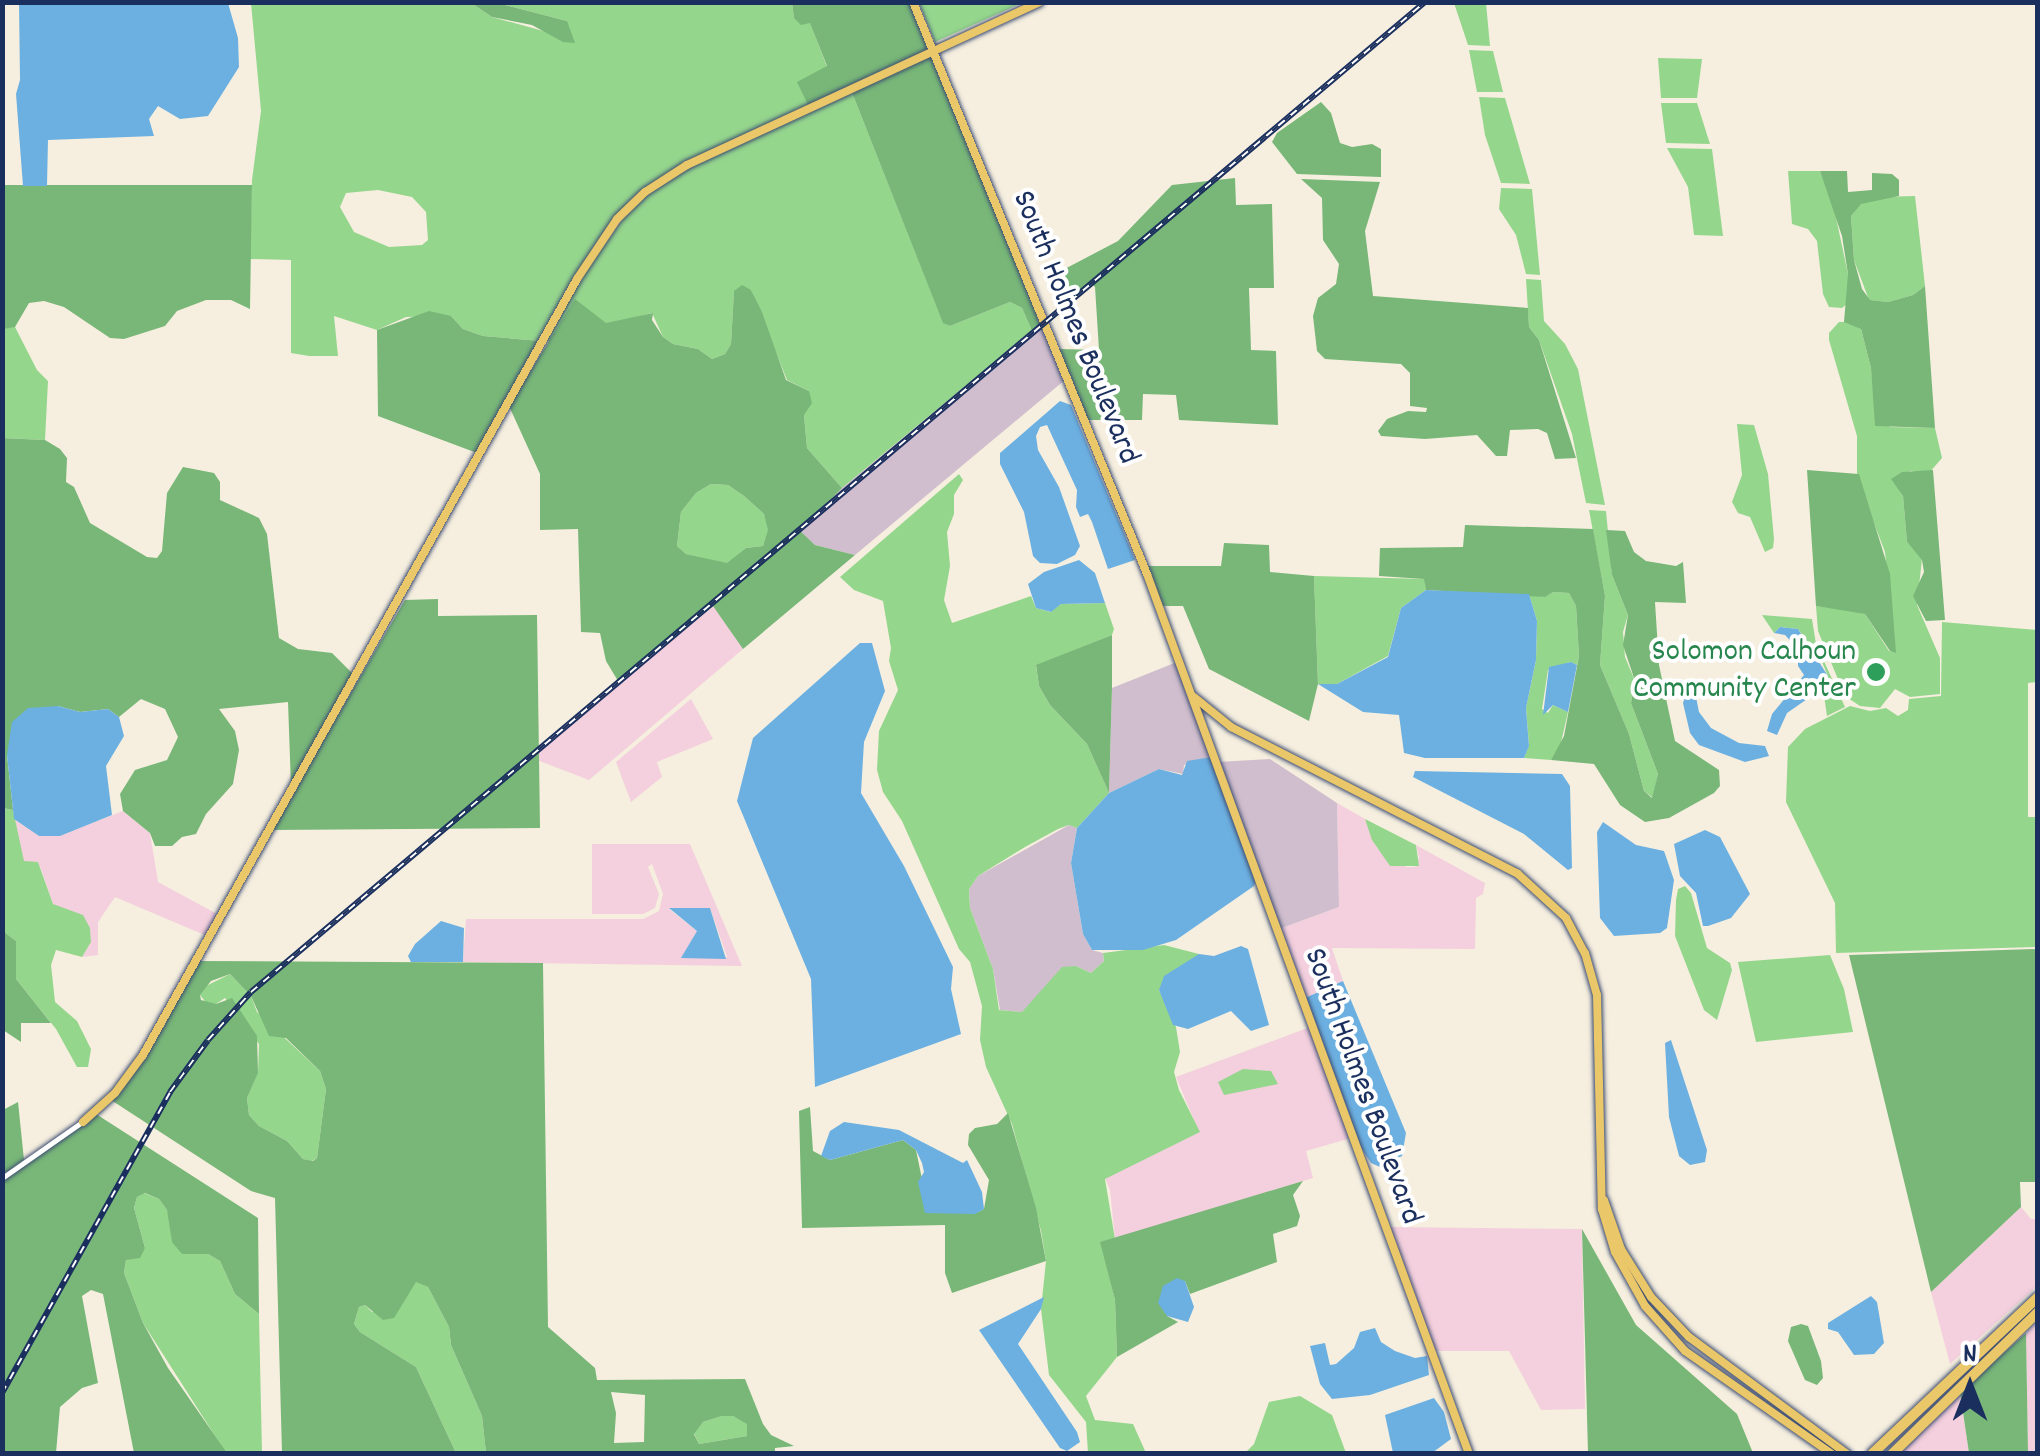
<!DOCTYPE html>
<style>
body{margin:0}
#map{position:relative;width:2040px;height:1456px;overflow:hidden;background:#f6efdf;font-family:Dekko,sans-serif}
div>[style]{position:absolute}
.built>*{inset:0;background:#f4cfdd}
.industrial>*{inset:0;background:#d0bdcd}
.green>*{inset:0;background:#95d68d}
.forest>*{inset:0;background:#78b778}
.water>*{inset:0;background:#6cb0e1}
.roads{filter:drop-shadow(0 0 2px #3c4c71) drop-shadow(0 0 2px #3c4c71)}
.minor>*{height:5px;margin:-2.5px;padding:0 2.5px;transform-origin:2.5px;border-radius:2.5px;background:#fff}
.major>*{height:8px;margin:-4px;padding:0 4px;transform-origin:4px;border-radius:4px;background:#eac769}
.highway>*{height:10px;margin:-5px;padding:0 5px;transform-origin:5px;border-radius:5px;background:#eac769}
.rail>*{height:6px;margin-top:-3px;transform-origin:0;background:repeating-linear-gradient(90deg,#fff 0 8px,#1b2f5e 0 16px);box-sizing:border-box;border-block:2px solid #1b2f5e}
.dots>*{width:28px;height:28px;translate:-50% -50%;box-sizing:border-box;border:5px solid #fff;border-radius:50%}
span{translate:-50% -50%;white-space:nowrap;text-align:center;line-height:1.15;-webkit-text-stroke:8px #fff;paint-order:stroke}
.street-label{font-size:32px;color:#1b2f5e}
.leisure-label{font-size:32px;color:#27864d}
.right{translate:-100% -50%;text-align:right}
.frame{position:absolute;inset:0;border:5px solid #1b2f5e;pointer-events:none}
.north{position:absolute;left:1920px;top:1336px;width:100px;height:100px;-webkit-text-stroke:8px #fff;paint-order:stroke;rotate:0deg;font-size:28px;font-weight:700;line-height:40px;text-align:center;color:#1b2f5e}
.north::after{content:'';display:block;margin:auto;width:35px;height:45px;background:#1b2f5e;clip-path:polygon(50% 0,100% 100%,50% 72%,0 100%)}
</style>
<div id="map">
<div class="built">
<div style="clip-path:polygon(714px 606px,743px 649px,589px 780px,537px 760px,537px 750px)"></div>
<div style="clip-path:polygon(691px 699px,713px 739px,657px 762px,662px 777px,631px 802px,616px 762px)"></div>
<div style="clip-path:polygon(1337px 803px,1365px 819px,1377px 848px,1406px 867px,1415px 867px,1419px 858px,1416px 845px,1485px 883px,1483px 894px,1476px 898px,1475px 949px,1332px 948px,1343px 981px,1305px 998px,1279px 929px,1339px 907px)"></div>
<div style="clip-path:polygon(123px 811px,150px 833px,158px 882px,219px 915px,207px 936px,115px 897px,98px 922px,98px 955px,82px 957px,91px 942px,90px 928px,53px 904px,40px 866px,23px 862px,14px 819px,39px 836px,59px 836px)"></div>
<div style="clip-path:polygon(evenodd,592px 844px,690px 844px,742px 966px,463px 962px,466px 919px,643px 919px,659px 911px,663px 894px,652px 864px,648px 867px,659px 894px,655px 908px,643px 914px,592px 914px,592px 844px,710px 908px,727px 957px,682px 957px,697px 931px,669px 909px,710px 908px)"></div>
<div style="clip-path:polygon(1310px 1027px,1351px 1138px,1306px 1151px,1313px 1178px,1115px 1239px,1110px 1190px,1105px 1178px,1199px 1132px,1176px 1077px)"></div>
<div style="clip-path:polygon(2021px 1207px,2031px 1219px,2037px 1219px,2037px 1286px,1950px 1364px,1931px 1292px)"></div>
<div style="clip-path:polygon(1389px 1227px,1582px 1229px,1585px 1409px,1541px 1410px,1509px 1351px,1434px 1351px)"></div>
<div style="clip-path:polygon(2037px 1322px,2037px 1453px,2028px 1453px,2026px 1333px)"></div>
<div style="clip-path:polygon(1960px 1392px,1969px 1453px,1901px 1453px)"></div>
</div>
<div class="industrial">
<div style="clip-path:polygon(1043px 323px,1066px 379px,855px 555px,815px 545px,799px 531px,842px 488px)"></div>
<div style="clip-path:polygon(1177px 662px,1212px 757px,1184px 765px,1183px 774px,1159px 769px,1109px 793px,1112px 688px)"></div>
<div style="clip-path:polygon(1270px 759px,1337px 803px,1339px 907px,1279px 929px,1218px 762px)"></div>
<div style="clip-path:polygon(1069px 825px,1077px 828px,1071px 863px,1083px 934px,1092px 950px,1103px 953px,1104px 961px,1091px 973px,1076px 966px,1022px 1012px,1000px 1010px,993px 969px,970px 908px,969px 889px,978px 876px)"></div>
</div>
<div class="green">
<div style="clip-path:polygon(evenodd,251px 3px,471px 3px,492px 17px,547px 32px,567px 21px,497px 3px,792px 3px,794px 18px,810px 22px,827px 67px,808px 105px,677px 167px,615px 217px,540px 341px,483px 336px,463px 329px,451px 316px,406px 317px,377px 330px,334px 316px,338px 356px,309px 356px,291px 353px,291px 260px,250px 259px,252px 180px,261px 111px,251px 3px,378px 190px,412px 197px,426px 212px,428px 240px,422px 245px,389px 247px,354px 232px,340px 207px,346px 193px,378px 190px)"></div>
<div style="clip-path:polygon(919px 3px,1022px 3px,935px 42px)"></div>
<div style="clip-path:polygon(1454px 3px,1486px 3px,1490px 46px,1468px 45px)"></div>
<div style="clip-path:polygon(1469px 50px,1493px 51px,1503px 92px,1477px 92px)"></div>
<div style="clip-path:polygon(1658px 58px,1702px 59px,1697px 98px,1661px 98px)"></div>
<div style="clip-path:polygon(851px 90px,943px 322px,950px 326px,1010px 302px,1022px 308px,1032px 331px,842px 488px,807px 448px,804px 415px,809px 391px,787px 380px,751px 290px,734px 292px,731px 344px,725px 354px,712px 359px,698px 349px,673px 344px,663px 337px,652px 313px,545px 342px,579px 280px,634px 204px,670px 177px)"></div>
<div style="clip-path:polygon(1479px 97px,1505px 98px,1530px 184px,1501px 183px,1485px 135px)"></div>
<div style="clip-path:polygon(1661px 103px,1697px 103px,1710px 144px,1666px 143px)"></div>
<div style="clip-path:polygon(1667px 148px,1712px 149px,1723px 236px,1694px 235px,1688px 187px)"></div>
<div style="clip-path:polygon(1788px 171px,1820px 171px,1834px 208px,1848px 274px,1848px 303px,1842px 308px,1829px 307px,1823px 294px,1817px 241px,1808px 229px,1792px 224px)"></div>
<div style="clip-path:polygon(1501px 188px,1532px 189px,1540px 275px,1526px 274px,1516px 235px,1499px 209px)"></div>
<div style="clip-path:polygon(1915px 196px,1925px 286px,1913px 295px,1888px 302px,1869px 300px,1854px 260px,1851px 216px,1860px 204px,1880px 197px)"></div>
<div style="clip-path:polygon(1526px 279px,1541px 280px,1544px 321px,1565px 344px,1578px 369px,1605px 505px,1586px 503px,1572px 434px,1539px 340px,1529px 327px)"></div>
<div style="clip-path:polygon(1839px 322px,1850px 322px,1861px 329px,1871px 368px,1875px 410px,1890px 427px,1935px 428px,1942px 458px,1929px 473px,1910px 471px,1895px 482px,1903px 496px,1907px 542px,1922px 559px,1917px 605px,1940px 658px,1940px 694px,1910px 697px,1895px 689px,1880px 708px,1860px 706px,1845px 696px,1818px 631px,1816px 606px,1855px 611px,1865px 614px,1889px 651px,1895px 652px,1885px 552px,1857px 478px,1857px 436px,1829px 340px,1829px 333px)"></div>
<div style="clip-path:polygon(9px 326px,15px 327px,37px 370px,48px 381px,45px 440px,3px 438px,2px 329px)"></div>
<div style="clip-path:polygon(1737px 424px,1754px 425px,1768px 474px,1774px 539px,1773px 548px,1765px 552px,1750px 517px,1738px 513px,1732px 502px,1742px 475px)"></div>
<div style="clip-path:polygon(959px 474px,963px 480px,954px 495px,954px 514px,947px 532px,950px 566px,944px 600px,952px 623px,1031px 596px,1036px 608px,1050px 612px,1061px 604px,1105px 603px,1114px 629px,1112px 635px,1036px 666px,1039px 686px,1050px 705px,1087px 744px,1109px 793px,1077px 828px,1069px 825px,1058px 829px,1025px 847px,978px 876px,969px 889px,970px 908px,993px 969px,999px 1010px,1022px 1012px,1062px 967px,1076px 966px,1091px 973px,1104px 961px,1103px 953px,1164px 945px,1199px 954px,1159px 990px,1176px 1027px,1180px 1052px,1174px 1072px,1179px 1090px,1200px 1132px,1105px 1179px,1115px 1239px,1101px 1242px,1115px 1300px,1117px 1357px,1086px 1396px,1095px 1420px,1133px 1424px,1146px 1453px,1088px 1453px,1086px 1422px,1049px 1375px,1041px 1309px,1046px 1261px,1041px 1231px,1012px 1124px,986px 1067px,980px 1040px,982px 1006px,970px 962px,959px 949px,902px 821px,883px 792px,877px 770px,879px 731px,898px 690px,889px 661px,891px 648px,883px 601px,854px 590px,840px 577px)"></div>
<div style="clip-path:polygon(711px 484px,728px 485px,744px 496px,764px 514px,769px 529px,763px 546px,746px 548px,727px 564px,686px 554px,677px 546px,681px 512px,696px 493px)"></div>
<div style="clip-path:polygon(1589px 510px,1606px 511px,1612px 575px,1628px 615px,1623px 632px,1625px 657px,1635px 681px,1631px 703px,1658px 774px,1653px 798px,1644px 791px,1629px 734px,1600px 665px,1605px 596px)"></div>
<div style="clip-path:polygon(1314px 576px,1425px 579px,1426px 590px,1401px 608px,1388px 656px,1337px 684px,1318px 684px)"></div>
<div style="clip-path:polygon(1553px 592px,1569px 593px,1576px 606px,1579px 656px,1577px 665px,1570px 662px,1548px 670px,1542px 709px,1548px 713px,1553px 705px,1568px 712px,1560px 747px,1551px 760px,1524px 758px,1529px 745px,1526px 708px,1536px 660px,1537px 621px,1529px 594px,1544px 597px)"></div>
<div style="clip-path:polygon(1762px 615px,1812px 619px,1816px 644px,1845px 707px,1827px 716px,1823px 688px,1828px 676px,1822px 662px,1798px 629px,1780px 627px,1774px 633px)"></div>
<div style="clip-path:polygon(1942px 622px,2037px 630px,2037px 682px,2028px 683px,2028px 817px,2037px 817px,2037px 947px,1836px 953px,1835px 903px,1786px 802px,1788px 747px,1805px 729px,1850px 706px,1870px 711px,1886px 708px,1898px 716px,1908px 710px,1909px 699px,1941px 696px)"></div>
<div style="clip-path:polygon(2px 808px,13px 810px,24px 861px,38px 862px,53px 904px,83px 915px,90px 928px,91px 942px,82px 957px,56px 950px,51px 965px,55px 1002px,77px 1021px,91px 1049px,88px 1067px,77px 1067px,56px 1029px,16px 979px,16px 941px,3px 931px)"></div>
<div style="clip-path:polygon(1365px 819px,1416px 845px,1419px 866px,1390px 866px,1372px 840px)"></div>
<div style="clip-path:polygon(1685px 886px,1691px 893px,1707px 948px,1730px 963px,1732px 970px,1717px 1020px,1704px 1010px,1675px 936px,1676px 900px,1678px 889px)"></div>
<div style="clip-path:polygon(1830px 955px,1844px 989px,1853px 1032px,1756px 1042px,1738px 962px)"></div>
<div style="clip-path:polygon(230px 974px,251px 996px,257px 1012px,320px 1071px,326px 1089px,317px 1158px,312px 1161px,303px 1159px,287px 1141px,259px 1126px,249px 1115px,247px 1098px,258px 1072px,259px 1044px,225px 998px,216px 1004px,207px 1004px,200px 995px,202px 988px)"></div>
<div style="clip-path:polygon(1243px 1069px,1271px 1071px,1278px 1084px,1224px 1095px,1218px 1082px)"></div>
<div style="clip-path:polygon(144px 1193px,159px 1199px,167px 1210px,182px 1253px,208px 1254px,220px 1261px,235px 1294px,259px 1314px,262px 1453px,226px 1453px,143px 1323px,124px 1273px,126px 1260px,145px 1248px,134px 1208px,137px 1197px)"></div>
<div style="clip-path:polygon(416px 1281px,428px 1287px,449px 1327px,451px 1345px,482px 1416px,486px 1453px,456px 1453px,416px 1367px,360px 1332px,354px 1324px,359px 1307px,365px 1305px,372px 1312px,404px 1300px)"></div>
<div style="clip-path:polygon(1300px 1396px,1332px 1415px,1346px 1453px,1245px 1453px,1254px 1444px,1269px 1402px)"></div>
<div style="clip-path:polygon(722px 1416px,733px 1416px,747px 1423px,750px 1430px,747px 1436px,699px 1444px,694px 1433px,703px 1422px)"></div>
</div>
<div class="forest">
<div style="clip-path:polygon(471px 3px,497px 3px,567px 21px,575px 43px,563px 42px,532px 25px,492px 17px)"></div>
<div style="clip-path:polygon(792px 3px,910px 3px,929px 50px,808px 105px,797px 82px,827px 66px,810px 23px,801px 25px,794px 18px)"></div>
<div style="clip-path:polygon(931px 55px,1043px 322px,1032px 331px,1022px 308px,1010px 302px,950px 326px,943px 323px,851px 90px)"></div>
<div style="clip-path:polygon(1321px 102px,1331px 113px,1340px 143px,1352px 147px,1372px 144px,1381px 149px,1381px 177px,1297px 174px,1272px 142px,1277px 133px)"></div>
<div style="clip-path:polygon(1820px 171px,1847px 171px,1848px 192px,1872px 190px,1872px 173px,1892px 174px,1899px 180px,1899px 196px,1861px 204px,1851px 216px,1854px 260px,1862px 289px,1870px 300px,1888px 302px,1913px 295px,1925px 286px,1935px 428px,1875px 426px,1871px 368px,1861px 329px,1844px 322px,1848px 274px,1842px 236px)"></div>
<div style="clip-path:polygon(1235px 178px,1236px 205px,1272px 204px,1274px 288px,1249px 288px,1251px 350px,1276px 351px,1278px 425px,1179px 420px,1176px 395px,1143px 394px,1142px 420px,1088px 420px,1059px 349px,1099px 350px,1095px 287px,1091px 283px,1069px 301px,1057px 273px,1118px 241px,1172px 185px)"></div>
<div style="clip-path:polygon(1301px 179px,1380px 182px,1365px 231px,1373px 296px,1528px 308px,1529px 327px,1539px 340px,1576px 458px,1555px 459px,1547px 433px,1538px 429px,1510px 430px,1507px 456px,1496px 456px,1477px 435px,1425px 439px,1381px 436px,1378px 431px,1387px 419px,1408px 411px,1426px 412px,1427px 408px,1410px 406px,1410px 373px,1401px 364px,1325px 359px,1317px 351px,1313px 316px,1318px 298px,1336px 284px,1339px 264px,1323px 240px,1322px 198px)"></div>
<div style="clip-path:polygon(3px 185px,252px 185px,250px 309px,231px 300px,206px 300px,177px 311px,165px 326px,124px 339px,110px 338px,64px 307px,44px 301px,29px 303px,15px 327px,3px 329px)"></div>
<div style="clip-path:polygon(evenodd,742px 285px,751px 290px,762px 312px,786px 380px,809px 391px,812px 403px,804px 415px,807px 448px,842px 488px,800px 531px,815px 545px,855px 555px,743px 649px,713px 606px,618px 681px,606px 661px,600px 633px,581px 632px,578px 529px,540px 530px,540px 474px,509px 406px,575px 299px,606px 323px,653px 313px,652px 320px,663px 337px,673px 344px,698px 349px,712px 359px,725px 354px,731px 344px,734px 291px,742px 285px,711px 484px,728px 485px,744px 496px,764px 514px,768px 530px,763px 546px,746px 548px,727px 563px,686px 554px,677px 546px,681px 512px,696px 493px,711px 484px)"></div>
<div style="clip-path:polygon(429px 311px,451px 316px,463px 329px,483px 336px,540px 341px,477px 453px,378px 416px,377px 330px)"></div>
<div style="clip-path:polygon(2px 438px,45px 440px,60px 449px,67px 458px,66px 482px,74px 487px,90px 523px,147px 557px,157px 558px,162px 551px,167px 493px,183px 467px,214px 473px,220px 482px,220px 500px,259px 518px,267px 534px,279px 638px,298px 649px,332px 653px,353px 674px,291px 787px,288px 702px,219px 709px,235px 731px,239px 750px,233px 784px,206px 814px,196px 834px,182px 837px,172px 846px,155px 846px,150px 833px,123px 811px,120px 794px,135px 770px,167px 760px,178px 737px,165px 709px,141px 699px,119px 717px,108px 709px,80px 712px,58px 706px,7px 755px,13px 810px,3px 808px)"></div>
<div style="clip-path:polygon(1807px 470px,1859px 474px,1890px 574px,1896px 653px,1890px 651px,1865px 614px,1816px 606px)"></div>
<div style="clip-path:polygon(1933px 470px,1945px 620px,1926px 621px,1913px 596px,1924px 572px,1922px 560px,1907px 542px,1903px 496px,1891px 479px,1902px 472px)"></div>
<div style="clip-path:polygon(1465px 525px,1593px 529px,1605px 596px,1600px 665px,1629px 734px,1644px 791px,1652px 798px,1658px 774px,1631px 703px,1635px 681px,1623px 645px,1628px 615px,1612px 575px,1606px 530px,1625px 531px,1634px 552px,1646px 561px,1676px 566px,1683px 562px,1686px 603px,1655px 602px,1659px 665px,1675px 741px,1719px 770px,1720px 786px,1714px 793px,1669px 818px,1645px 822px,1620px 805px,1594px 764px,1551px 760px,1564px 736px,1579px 656px,1576px 606px,1569px 593px,1553px 592px,1545px 597px,1426px 590px,1424px 579px,1379px 576px,1380px 548px,1463px 547px)"></div>
<div style="clip-path:polygon(1224px 543px,1269px 545px,1270px 572px,1314px 576px,1318px 684px,1309px 721px,1209px 669px,1183px 606px,1161px 606px,1146px 566px,1221px 566px)"></div>
<div style="clip-path:polygon(438px 599px,438px 616px,537px 615px,540px 828px,271px 830px,405px 600px)"></div>
<div style="clip-path:polygon(1112px 635px,1112px 688px,1109px 793px,1087px 744px,1050px 705px,1039px 686px,1036px 665px)"></div>
<div style="clip-path:polygon(3px 931px,16px 941px,16px 979px,51px 1023px,21px 1023px,21px 1042px,3px 1030px)"></div>
<div style="clip-path:polygon(2037px 949px,2037px 1182px,2020px 1182px,2021px 1207px,1931px 1292px,1849px 955px)"></div>
<div style="clip-path:polygon(evenodd,198px 961px,543px 963px,548px 1327px,595px 1368px,597px 1380px,745px 1379px,763px 1424px,771px 1435px,794px 1446px,775px 1448px,775px 1454px,486px 1453px,482px 1416px,451px 1345px,449px 1327px,428px 1287px,416px 1282px,394px 1318px,383px 1320px,365px 1305px,359px 1307px,354px 1324px,360px 1332px,416px 1367px,456px 1453px,282px 1453px,275px 1198px,251px 1191px,111px 1100px,198px 961px,230px 974px,251px 996px,269px 1036px,286px 1038px,320px 1071px,326px 1089px,317px 1158px,313px 1161px,303px 1159px,287px 1141px,259px 1126px,249px 1115px,247px 1098px,258px 1073px,257px 1036px,232px 998px,216px 1004px,201px 1000px,200px 995px,211px 981px,230px 974px,198px 961px,611px 1392px,645px 1395px,644px 1442px,614px 1443px,616px 1413px,611px 1392px,198px 961px,722px 1416px,733px 1416px,747px 1424px,747px 1436px,699px 1444px,694px 1434px,703px 1422px,722px 1416px)"></div>
<div style="clip-path:polygon(18px 1102px,24px 1160px,3px 1175px,3px 1110px)"></div>
<div style="clip-path:polygon(810px 1107px,813px 1151px,830px 1160px,903px 1140px,916px 1150px,922px 1179px,974px 1214px,984px 1209px,989px 1180px,968px 1145px,969px 1134px,975px 1128px,997px 1124px,1008px 1113px,1036px 1208px,1046px 1261px,952px 1293px,945px 1273px,945px 1225px,802px 1228px,799px 1111px)"></div>
<div style="clip-path:polygon(96px 1114px,258px 1218px,259px 1314px,235px 1294px,220px 1261px,208px 1254px,182px 1254px,172px 1242px,167px 1210px,159px 1199px,145px 1193px,137px 1197px,134px 1208px,145px 1248px,140px 1258px,126px 1260px,124px 1273px,143px 1323px,168px 1368px,227px 1453px,134px 1453px,103px 1294px,91px 1290px,82px 1296px,98px 1383px,82px 1388px,60px 1407px,56px 1453px,3px 1453px,2px 1181px)"></div>
<div style="clip-path:polygon(1303px 1181px,1293px 1195px,1300px 1216px,1297px 1226px,1273px 1234px,1277px 1262px,1190px 1294px,1185px 1281px,1167px 1316px,1178px 1322px,1117px 1357px,1115px 1300px,1100px 1242px)"></div>
<div style="clip-path:polygon(1582px 1229px,1636px 1325px,1737px 1414px,1753px 1453px,1588px 1453px)"></div>
<div style="clip-path:polygon(1801px 1324px,1808px 1326px,1821px 1361px,1823px 1378px,1817px 1385px,1805px 1380px,1788px 1341px,1791px 1327px)"></div>
<div style="clip-path:polygon(2026px 1333px,2028px 1453px,1969px 1453px,1960px 1392px)"></div>
</div>
<div class="water">
<div style="clip-path:polygon(19px 3px,228px 3px,238px 38px,239px 67px,208px 116px,180px 119px,158px 106px,149px 119px,154px 136px,48px 140px,47px 186px,23px 186px,16px 94px,20px 80px)"></div>
<div style="clip-path:polygon(1060px 401px,1071px 405px,1135px 560px,1108px 569px,1092px 522px,1088px 514px,1080px 517px,1076px 507px,1077px 490px,1047px 425px,1040px 427px,1036px 436px,1038px 450px,1059px 487px,1080px 546px,1075px 555px,1057px 564px,1040px 563px,1033px 556px,1024px 512px,1000px 464px,1000px 453px)"></div>
<div style="clip-path:polygon(1079px 560px,1095px 573px,1105px 603px,1061px 604px,1051px 612px,1036px 608px,1028px 584px,1044px 572px)"></div>
<div style="clip-path:polygon(1426px 590px,1529px 594px,1537px 621px,1536px 660px,1526px 708px,1529px 746px,1524px 758px,1425px 758px,1404px 753px,1399px 715px,1363px 712px,1318px 684px,1337px 684px,1388px 657px,1401px 608px)"></div>
<div style="clip-path:polygon(1780px 627px,1798px 629px,1828px 676px,1823px 688px,1787px 713px,1777px 735px,1767px 731px,1772px 714px,1804px 675px,1798px 666px,1798px 649px,1785px 635px,1774px 633px)"></div>
<div style="clip-path:polygon(860px 643px,872px 643px,885px 691px,864px 742px,861px 793px,904px 866px,953px 967px,951px 989px,961px 1034px,815px 1087px,811px 979px,737px 801px,753px 738px)"></div>
<div style="clip-path:polygon(1571px 662px,1577px 665px,1568px 712px,1553px 705px,1543px 715px,1549px 667px)"></div>
<div style="clip-path:polygon(1687px 691px,1695px 692px,1699px 712px,1711px 728px,1739px 743px,1765px 746px,1769px 756px,1745px 762px,1699px 745px,1690px 733px,1683px 703px)"></div>
<div style="clip-path:polygon(58px 706px,80px 712px,108px 709px,119px 717px,124px 736px,106px 766px,112px 815px,60px 836px,39px 836px,14px 819px,7px 755px,12px 722px,28px 708px)"></div>
<div style="clip-path:polygon(1212px 757px,1256px 880px,1254px 886px,1176px 940px,1143px 950px,1092px 950px,1083px 934px,1071px 863px,1077px 828px,1109px 793px,1159px 769px,1182px 775px,1187px 761px)"></div>
<div style="clip-path:polygon(1415px 771px,1562px 774px,1570px 786px,1572px 868px,1568px 870px,1524px 834px,1413px 777px)"></div>
<div style="clip-path:polygon(1603px 822px,1636px 845px,1664px 851px,1674px 880px,1667px 928px,1660px 933px,1614px 936px,1600px 918px,1597px 832px)"></div>
<div style="clip-path:polygon(1705px 830px,1720px 837px,1750px 894px,1731px 918px,1708px 926px,1703px 926px,1696px 893px,1680px 876px,1674px 844px)"></div>
<div style="clip-path:polygon(669px 908px,710px 908px,726px 959px,681px 958px,697px 931px)"></div>
<div style="clip-path:polygon(441px 921px,464px 928px,463px 962px,411px 962px,408px 956px,415px 944px)"></div>
<div style="clip-path:polygon(1241px 946px,1248px 949px,1269px 1025px,1251px 1031px,1231px 1011px,1188px 1029px,1173px 1025px,1159px 990px,1164px 976px,1199px 954px,1214px 956px)"></div>
<div style="clip-path:polygon(1343px 981px,1406px 1133px,1402px 1156px,1380px 1167px,1371px 1163px,1358px 1143px,1305px 998px)"></div>
<div style="clip-path:polygon(1671px 1040px,1707px 1150px,1705px 1162px,1690px 1165px,1679px 1156px,1669px 1117px,1665px 1043px)"></div>
<div style="clip-path:polygon(844px 1122px,899px 1130px,963px 1163px,967px 1160px,982px 1192px,984px 1209px,975px 1214px,925px 1213px,918px 1182px,924px 1172px,922px 1163px,916px 1150px,903px 1140px,830px 1160px,821px 1156px,830px 1131px)"></div>
<div style="clip-path:polygon(1177px 1278px,1185px 1281px,1194px 1307px,1188px 1322px,1167px 1316px,1158px 1303px,1163px 1286px)"></div>
<div style="clip-path:polygon(1871px 1296px,1877px 1302px,1884px 1343px,1874px 1354px,1854px 1355px,1838px 1332px,1828px 1329px,1828px 1323px)"></div>
<div style="clip-path:polygon(1044px 1297px,1041px 1309px,1018px 1344px,1077px 1432px,1080px 1442px,1067px 1451px,1060px 1448px,979px 1330px)"></div>
<div style="clip-path:polygon(1375px 1328px,1381px 1342px,1395px 1351px,1415px 1358px,1427px 1356px,1429px 1375px,1370px 1395px,1332px 1399px,1320px 1384px,1310px 1346px,1325px 1343px,1330px 1365px,1336px 1364px,1354px 1348px,1360px 1332px)"></div>
<div style="clip-path:polygon(1434px 1398px,1444px 1412px,1451px 1439px,1432px 1453px,1393px 1453px,1385px 1415px)"></div>
</div>
<div class="roads">
<div class="minor">
<div style="left:2px;top:1178px;width:98px;rotate:-35deg"></div>
</div>
<div class="major">
<div style="left:913px;top:2px;width:618px;rotate:67.75deg"></div>
<div style="left:1147px;top:574px;width:937px;rotate:69.9deg"></div>
<div style="left:1194px;top:697px;width:48px;rotate:39deg"></div>
<div style="left:1231px;top:727px;width:322px;rotate:27.1deg"></div>
<div style="left:1518px;top:874px;width:65px;rotate:42.5deg"></div>
<div style="left:1566px;top:918px;width:40px;rotate:62deg"></div>
<div style="left:1585px;top:953px;width:44px;rotate:74.1deg"></div>
<div style="left:1597px;top:995px;width:214px;rotate:88.7deg"></div>
<div style="left:1602px;top:1209px;width:45px;rotate:73.2deg"></div>
<div style="left:1615px;top:1252px;width:62px;rotate:60.9deg"></div>
<div style="left:1645px;top:1306px;width:60px;rotate:48.4deg"></div>
<div style="left:1685px;top:1351px;width:179px;rotate:35deg"></div>
<div style="left:83px;top:1122px;width:43px;rotate:-42.2deg"></div>
<div style="left:115px;top:1093px;width:47px;rotate:-53.6deg"></div>
<div style="left:143px;top:1055px;width:889px;rotate:-60.78deg"></div>
<div style="left:577px;top:279px;width:72px;rotate:-56.3deg"></div>
<div style="left:617px;top:219px;width:39px;rotate:-44deg"></div>
<div style="left:645px;top:192px;width:50px;rotate:-32.7deg"></div>
<div style="left:687px;top:165px;width:388px;rotate:-24.8deg"></div>
<div style="left:1604px;top:1200px;width:52px;rotate:70.9deg"></div>
<div style="left:1621px;top:1249px;width:57px;rotate:58deg"></div>
<div style="left:1651px;top:1297px;width:55px;rotate:46.5deg"></div>
<div style="left:1689px;top:1337px;width:197px;rotate:36.5deg"></div>
</div>
<div class="highway">
<div style="left:1872px;top:1454px;width:228px;rotate:-43.4deg"></div>
<div style="left:1892px;top:1454px;width:204px;rotate:-44.2deg"></div>
</div>
</div>
<div class="rail">
<div style="left:2px;top:1393px;width:345px;rotate:-60.8deg"></div>
<div style="left:170px;top:1092px;width:64px;rotate:-53.8deg"></div>
<div style="left:208px;top:1040px;width:64px;rotate:-48.1deg"></div>
<div style="left:251px;top:992px;width:1536px;rotate:-40.14deg"></div>
</div>
<div class="dots">
<div style="left:1876px;top:672px;background:#2e9e5b"></div>
</div>
<div class="street-label">
<span style="left:1074px;top:328px;rotate:68deg">South Holmes Boulevard</span>
<span style="left:1361px;top:1087px;rotate:70deg">South Holmes Boulevard</span>
</div>
<div class="leisure-label">
<span class="right" style="left:1856px;top:672px">Solomon Calhoun<br>Community Center</span>
</div>
<div class="frame"></div>
<div class="north">N</div>
</div>
